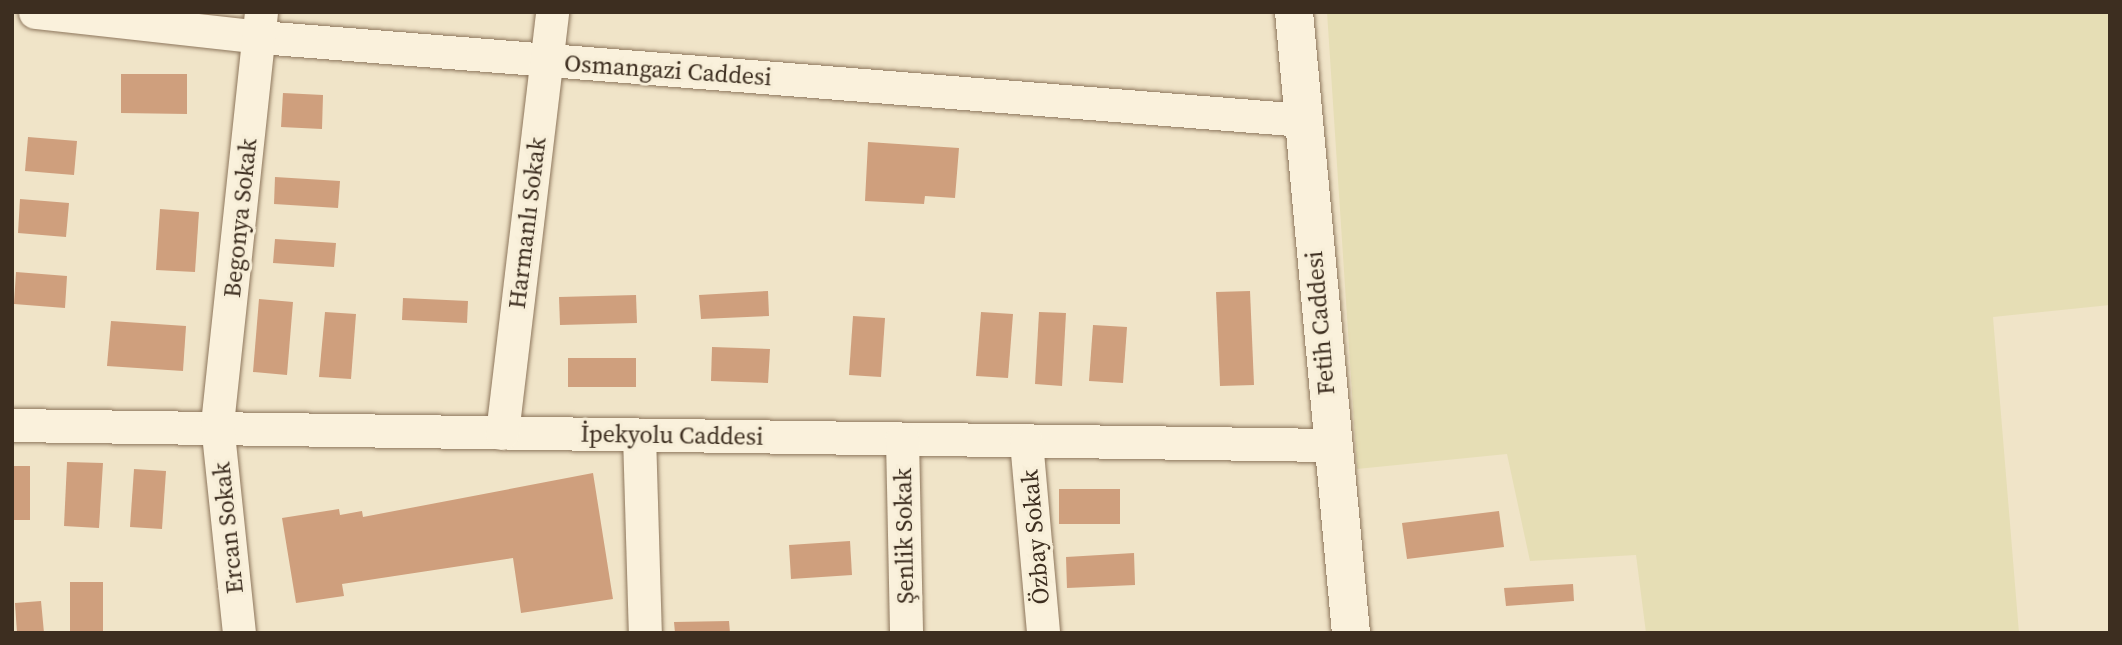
<!DOCTYPE html>
<meta charset="utf-8">
<style>
body{margin:0}
#map{position:relative;width:2122px;height:645px;overflow:hidden;background:#f0e4c8;font-family:"Source Serif 4",serif}
div>[style]{position:absolute}
.farmland>*{inset:0;background:#e6deb5}
.building>*{inset:0;background:#cf9f7d}
.roads{filter:drop-shadow(0 0 2px #8d765c) drop-shadow(0 0 2px #8d765c)}
.minor>*{height:33px;margin:-16.5px;padding:0 16.5px;transform-origin:16.5px;border-radius:16.5px;background:#faf1dc}
.tertiary>*{height:38px;margin:-19px;padding:0 19px;transform-origin:19px;border-radius:19px;background:#faf1dc}
span{translate:-50% -50%;white-space:nowrap;text-align:center;line-height:1.15;-webkit-text-stroke:6px #f7eed8;paint-order:stroke}
.street-label{font-size:24px;color:#3d2e20}
.frame{position:absolute;inset:0;border:14px solid #3d2e20;pointer-events:none}
</style>
<div id="map">
<div class="farmland">
<div style="clip-path:polygon(1327px 12px,2110px 12px,2110px 305px,1993px 317px,2019px 633px,1646px 633px,1636px 555px,1530px 561px,1507px 454px,1357px 469px)"></div>
</div>
<div class="building">
<div style="clip-path:polygon(121px 74px,187px 74px,187px 114px,121px 113px)"></div>
<div style="clip-path:polygon(283px 93px,323px 95px,322px 129px,281px 127px)"></div>
<div style="clip-path:polygon(28px 137px,77px 141px,74px 175px,25px 171px)"></div>
<div style="clip-path:polygon(868px 142px,959px 148px,955px 198px,925px 196px,924px 204px,865px 201px)"></div>
<div style="clip-path:polygon(275px 177px,340px 181px,338px 208px,274px 204px)"></div>
<div style="clip-path:polygon(20px 199px,69px 203px,66px 237px,18px 233px)"></div>
<div style="clip-path:polygon(160px 209px,199px 212px,195px 272px,156px 270px)"></div>
<div style="clip-path:polygon(275px 239px,336px 243px,334px 267px,273px 263px)"></div>
<div style="clip-path:polygon(16px 272px,67px 276px,65px 308px,14px 304px)"></div>
<div style="clip-path:polygon(768px 291px,769px 316px,701px 319px,699px 295px)"></div>
<div style="clip-path:polygon(1250px 291px,1254px 385px,1220px 386px,1216px 292px)"></div>
<div style="clip-path:polygon(636px 295px,637px 323px,560px 325px,559px 297px)"></div>
<div style="clip-path:polygon(403px 298px,468px 301px,467px 323px,402px 320px)"></div>
<div style="clip-path:polygon(259px 299px,293px 302px,287px 375px,253px 372px)"></div>
<div style="clip-path:polygon(325px 312px,356px 314px,351px 379px,319px 377px)"></div>
<div style="clip-path:polygon(981px 312px,1013px 314px,1008px 378px,976px 376px)"></div>
<div style="clip-path:polygon(1039px 312px,1066px 313px,1062px 386px,1035px 384px)"></div>
<div style="clip-path:polygon(853px 316px,885px 318px,881px 377px,849px 375px)"></div>
<div style="clip-path:polygon(111px 321px,186px 326px,183px 371px,107px 366px)"></div>
<div style="clip-path:polygon(1093px 325px,1127px 327px,1123px 383px,1089px 381px)"></div>
<div style="clip-path:polygon(712px 347px,770px 349px,768px 383px,711px 381px)"></div>
<div style="clip-path:polygon(568px 358px,636px 358px,636px 387px,568px 387px)"></div>
<div style="clip-path:polygon(67px 462px,103px 463px,99px 528px,64px 526px)"></div>
<div style="clip-path:polygon(12px 466px,30px 466px,30px 520px,12px 520px)"></div>
<div style="clip-path:polygon(134px 469px,166px 471px,162px 529px,130px 527px)"></div>
<div style="clip-path:polygon(593px 473px,613px 599px,521px 613px,513px 558px,342px 584px,344px 596px,296px 603px,282px 518px,339px 509px,340px 515px,362px 511px,363px 517px)"></div>
<div style="clip-path:polygon(1059px 489px,1120px 489px,1120px 524px,1059px 524px)"></div>
<div style="clip-path:polygon(1499px 511px,1504px 547px,1407px 559px,1402px 523px)"></div>
<div style="clip-path:polygon(850px 541px,852px 575px,791px 579px,789px 545px)"></div>
<div style="clip-path:polygon(1134px 553px,1135px 585px,1067px 588px,1066px 557px)"></div>
<div style="clip-path:polygon(70px 582px,103px 582px,103px 633px,70px 633px)"></div>
<div style="clip-path:polygon(1573px 584px,1574px 601px,1506px 606px,1504px 588px)"></div>
<div style="clip-path:polygon(41px 601px,44px 633px,17px 633px,15px 603px)"></div>
<div style="clip-path:polygon(729px 621px,730px 633px,675px 633px,674px 622px)"></div>
</div>
<div class="roads">
<div class="minor">
<div style="left:35px;top:12px;width:226px;rotate:6.3deg"></div>
<div style="left:260px;top:37px;width:1045px;rotate:4.55deg"></div>
<div style="left:12px;top:425px;width:1319px;rotate:0.87deg"></div>
<div style="left:502px;top:433px;width:424px;rotate:-83.2deg"></div>
<div style="left:639px;top:435px;width:198px;rotate:88.3deg"></div>
<div style="left:902px;top:439px;width:194px;rotate:88.8deg"></div>
<div style="left:1026px;top:441px;width:193px;rotate:84.9deg"></div>
<div style="left:239px;top:633px;width:210px;rotate:-96deg"></div>
<div style="left:217px;top:424px;width:414px;rotate:-83.9deg"></div>
</div>
<div class="tertiary">
<div style="left:1294px;top:12px;width:624px;rotate:84.76deg"></div>
</div>
</div>
<div class="street-label">
<span style="left:668px;top:70px;rotate:4deg">Osmangazi Caddesi</span>
<span style="left:240px;top:218px;rotate:-84deg">Begonya Sokak</span>
<span style="left:527px;top:223px;rotate:-83deg">Harmanlı Sokak</span>
<span style="left:1320px;top:323px;rotate:-95deg">Fetih Caddesi</span>
<span style="left:672px;top:435px;rotate:1deg">İpekyolu Caddesi</span>
<span style="left:228px;top:528px;rotate:-96deg">Ercan Sokak</span>
<span style="left:904px;top:536px;rotate:-91deg">Şenlik Sokak</span>
<span style="left:1035px;top:537px;rotate:-95deg">Özbay Sokak</span>
</div>
<div class="frame"></div>
</div>
